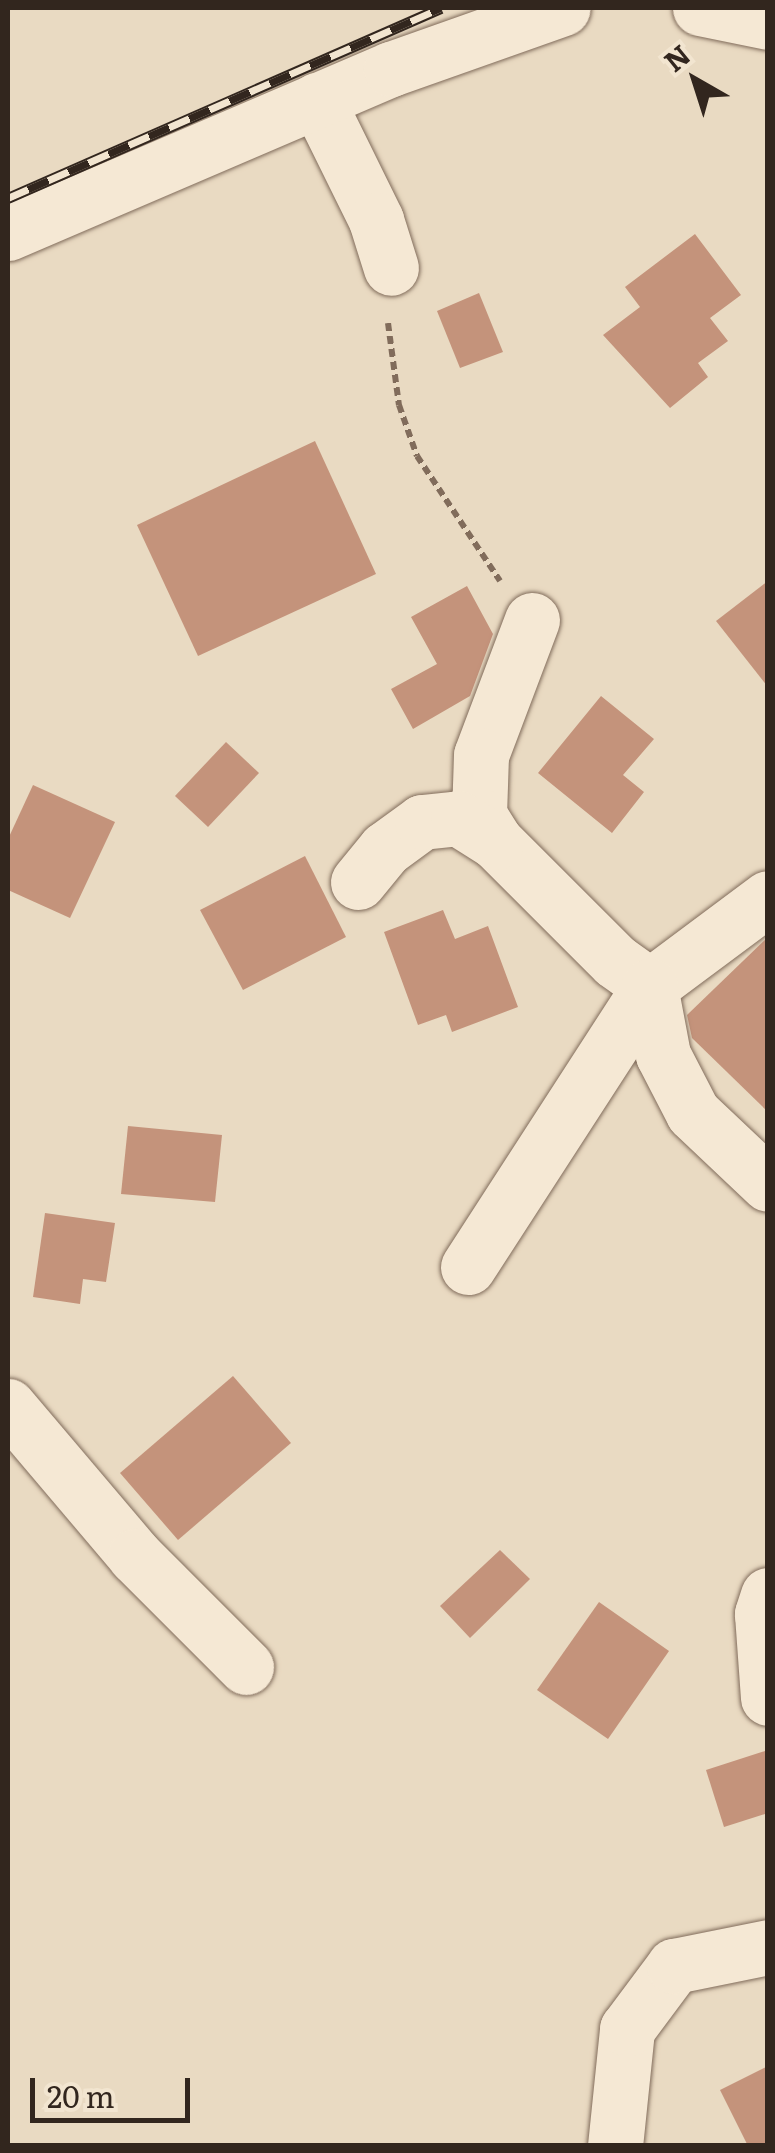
<!DOCTYPE html>
<style>
body{margin:0}
#map{position:relative;width:775px;height:2153px;overflow:hidden;background:#e9dac2;font-family:Literata,serif}
div>[style]{position:absolute}
.building>*{inset:0;background:#c4937b}
.path>*{height:6px;margin-top:-3px;transform-origin:0;background:repeating-linear-gradient(90deg,#816c5b 0 8px,transparent 0 13px)}
.roads{filter:drop-shadow(0 0 2px #816c5b) drop-shadow(0 0 2px #816c5b)}
.minor>*{height:55px;margin:-27.5px;padding:0 27.5px;transform-origin:27.5px;border-radius:27.5px;background:#f5e8d4}
.rail>*{height:11px;margin-top:-5.5px;transform-origin:0;background:repeating-linear-gradient(90deg,#f2e5d0 0 22px,#32261e 0 44px);box-sizing:border-box;border-block:2px solid #32261e}
span{translate:-50% -50%;white-space:nowrap;text-align:center;line-height:1.15;-webkit-text-stroke:8px #f2e5d0;paint-order:stroke}
.frame{position:absolute;inset:0;border:10px solid #32261e;pointer-events:none}
.north{position:absolute;left:645px;top:30px;width:100px;height:100px;-webkit-text-stroke:8px #f2e5d0;paint-order:stroke;rotate:321deg;font-size:28px;font-weight:700;line-height:40px;text-align:center;color:#32261e}
.north::after{content:'';display:block;margin:auto;width:35px;height:45px;background:#32261e;clip-path:polygon(50% 0,100% 100%,50% 72%,0 100%)}
.scale{position:absolute;left:30px;top:2078px;width:160px;height:45px;box-sizing:border-box;border:5px solid #32261e;border-top:0;padding-left:12px;font-size:30px;line-height:35px;white-space:nowrap;color:#32261e;-webkit-text-stroke:8px #f2e5d0;paint-order:stroke}
</style>
<div id="map">
<div class="building">
<div style="clip-path:polygon(695px 234px,741px 295px,710px 318px,728px 341px,698px 363px,708px 377px,670px 408px,603px 335px,640px 307px,625px 287px)"></div>
<div style="clip-path:polygon(479px 293px,503px 352px,460px 368px,437px 311px)"></div>
<div style="clip-path:polygon(315px 441px,376px 574px,198px 656px,137px 525px)"></div>
<div style="clip-path:polygon(768px 581px,768px 687px,716px 621px)"></div>
<div style="clip-path:polygon(467px 586px,493px 634px,470px 696px,413px 729px,391px 689px,437px 664px,411px 617px)"></div>
<div style="clip-path:polygon(601px 696px,654px 739px,623px 775px,644px 792px,612px 833px,538px 773px)"></div>
<div style="clip-path:polygon(226px 742px,259px 773px,208px 827px,175px 796px)"></div>
<div style="clip-path:polygon(33px 785px,115px 822px,70px 918px,8px 890px,8px 839px)"></div>
<div style="clip-path:polygon(305px 856px,346px 937px,243px 990px,200px 910px)"></div>
<div style="clip-path:polygon(443px 910px,455px 939px,488px 926px,518px 1007px,452px 1032px,446px 1015px,418px 1025px,384px 932px)"></div>
<div style="clip-path:polygon(768px 937px,768px 1112px,692px 1038px,687px 1015px)"></div>
<div style="clip-path:polygon(128px 1126px,222px 1135px,215px 1202px,121px 1194px)"></div>
<div style="clip-path:polygon(45px 1213px,115px 1223px,106px 1282px,83px 1279px,80px 1304px,33px 1297px)"></div>
<div style="clip-path:polygon(233px 1376px,291px 1443px,178px 1540px,120px 1473px)"></div>
<div style="clip-path:polygon(500px 1550px,530px 1579px,470px 1638px,440px 1606px)"></div>
<div style="clip-path:polygon(599px 1602px,669px 1651px,608px 1739px,537px 1690px)"></div>
<div style="clip-path:polygon(768px 1750px,768px 1813px,724px 1827px,706px 1770px)"></div>
<div style="clip-path:polygon(768px 2066px,768px 2146px,748px 2146px,720px 2090px)"></div>
</div>
<div class="path">
<div style="left:388px;top:323px;width:83px;rotate:82.4deg"></div>
<div style="left:399px;top:405px;width:54px;rotate:70.6deg"></div>
<div style="left:417px;top:456px;width:150px;rotate:56.4deg"></div>
</div>
<div class="roads">
<div class="minor">
<div style="left:700px;top:8px;width:69px;rotate:11.6deg"></div>
<div style="left:317px;top:100px;width:134px;rotate:63.8deg"></div>
<div style="left:376px;top:220px;width:50px;rotate:72.6deg"></div>
<div style="left:8px;top:233px;width:417px;rotate:-23.2deg"></div>
<div style="left:391px;top:69px;width:182px;rotate:-19.5deg"></div>
<div style="left:532px;top:620px;width:144px;rotate:110.7deg"></div>
<div style="left:481px;top:755px;width:60px;rotate:91.9deg"></div>
<div style="left:479px;top:815px;width:32px;rotate:58deg"></div>
<div style="left:496px;top:842px;width:168px;rotate:45deg"></div>
<div style="left:615px;top:961px;width:43px;rotate:35.5deg"></div>
<div style="left:650px;top:986px;width:147px;rotate:-36.7deg"></div>
<div style="left:358px;top:882px;width:43px;rotate:-50.7deg"></div>
<div style="left:385px;top:849px;width:46px;rotate:-36.1deg"></div>
<div style="left:422px;top:822px;width:36px;rotate:-6deg"></div>
<div style="left:458px;top:818px;width:45px;rotate:32.3deg"></div>
<div style="left:650px;top:986px;width:70px;rotate:79.3deg"></div>
<div style="left:663px;top:1055px;width:65px;rotate:62.7deg"></div>
<div style="left:693px;top:1113px;width:103px;rotate:43.4deg"></div>
<div style="left:468px;top:1267px;width:335px;rotate:-57.1deg"></div>
<div style="left:8px;top:1406px;width:197px;rotate:49.7deg"></div>
<div style="left:135px;top:1556px;width:157px;rotate:45deg"></div>
<div style="left:768px;top:1595px;width:20px;rotate:108deg"></div>
<div style="left:762px;top:1614px;width:84px;rotate:85.9deg"></div>
<div style="left:615px;top:2146px;width:118px;rotate:-84.1deg"></div>
<div style="left:627px;top:2029px;width:79px;rotate:-53.3deg"></div>
<div style="left:674px;top:1966px;width:96px;rotate:-11.4deg"></div>
</div>
</div>
<div class="rail">
<div style="left:8px;top:198px;width:473px;rotate:-23.7deg"></div>
</div>
<div class="frame"></div>
<div class="north">N</div>
<div class="scale">20 m</div>
</div>
